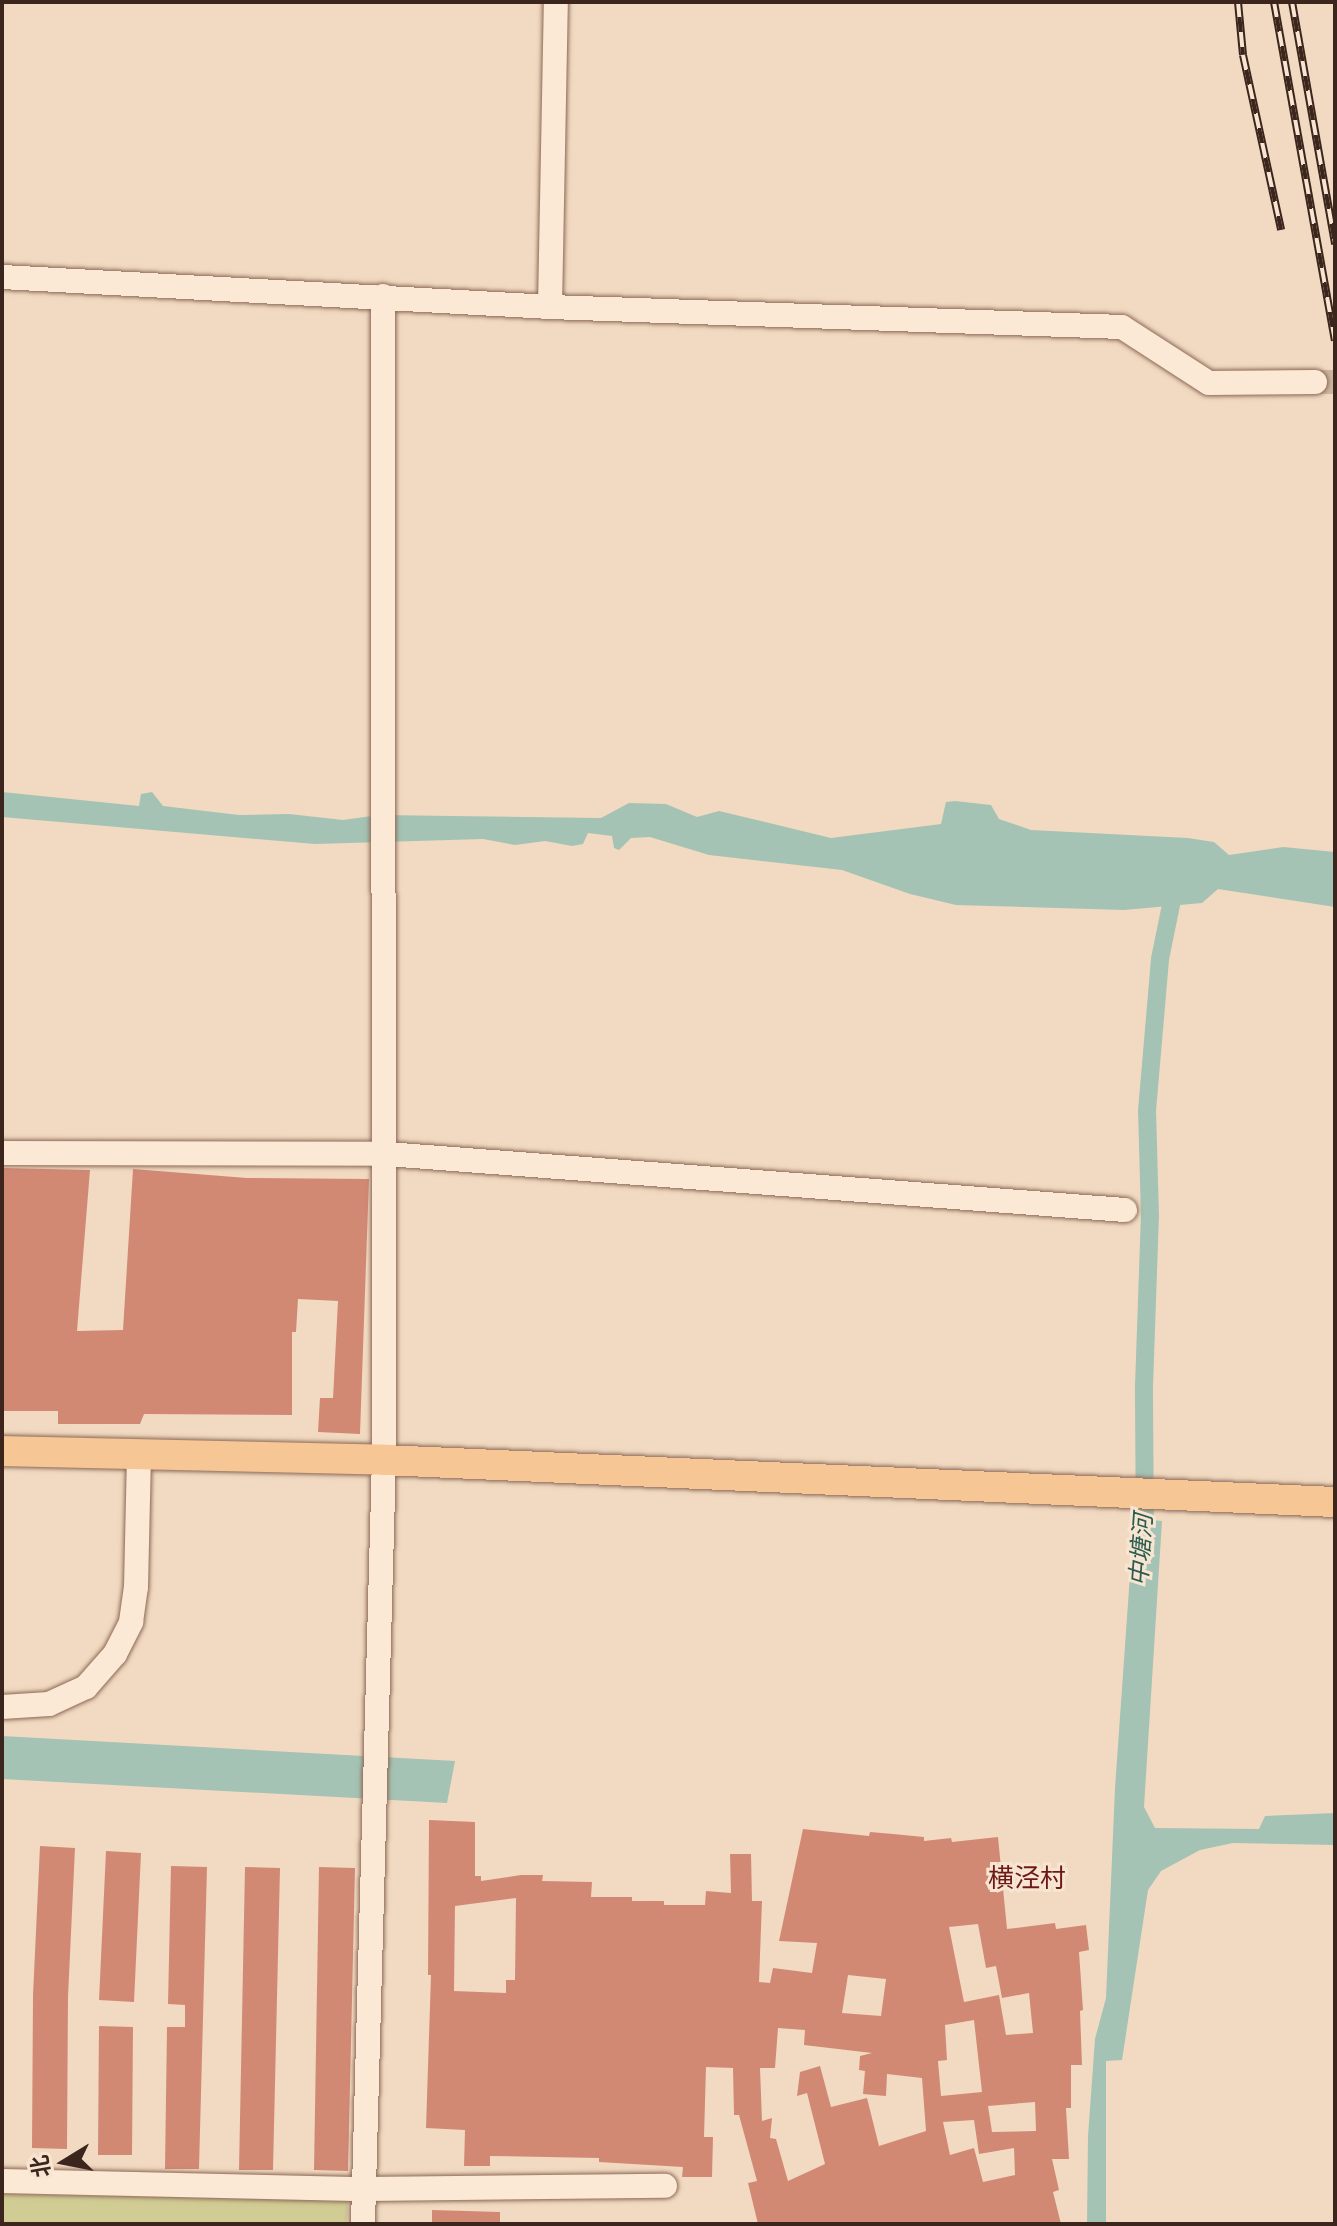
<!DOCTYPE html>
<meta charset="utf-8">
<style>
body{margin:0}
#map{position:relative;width:1337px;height:2226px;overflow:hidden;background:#f1dac1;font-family:Lora,"Noto Sans SC",serif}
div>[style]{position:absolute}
.green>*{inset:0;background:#d0cc94}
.water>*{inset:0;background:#a4c3b4}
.canal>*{height:18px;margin:-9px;padding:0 9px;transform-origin:9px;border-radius:9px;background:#a4c3b4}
.building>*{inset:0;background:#d28974}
.minor-tunnel>*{height:24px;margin-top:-12px;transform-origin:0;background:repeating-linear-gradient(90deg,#cdb6a0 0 24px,transparent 0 36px)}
.roads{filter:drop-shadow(0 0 2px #8c6957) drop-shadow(0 0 2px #8c6957)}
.minor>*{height:24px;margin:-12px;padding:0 12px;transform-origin:12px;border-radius:12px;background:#fbe8d5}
.major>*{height:30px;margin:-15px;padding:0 15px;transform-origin:15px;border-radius:15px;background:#f7c695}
.rail>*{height:8px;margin-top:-4px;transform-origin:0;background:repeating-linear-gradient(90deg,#f8e5d1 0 15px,#3b251c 0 30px);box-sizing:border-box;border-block:2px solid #3b251c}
span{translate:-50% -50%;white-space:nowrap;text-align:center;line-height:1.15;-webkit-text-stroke:6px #f8e5d1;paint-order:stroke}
.water-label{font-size:24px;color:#2a5c4f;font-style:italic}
.quarter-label{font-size:26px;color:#6b1a18}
.frame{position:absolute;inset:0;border:4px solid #3b251c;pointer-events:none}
.north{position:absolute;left:24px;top:2122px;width:80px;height:80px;-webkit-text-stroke:6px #f8e5d1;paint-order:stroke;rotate:260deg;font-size:22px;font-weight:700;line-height:32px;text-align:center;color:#3b251c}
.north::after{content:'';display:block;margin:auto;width:28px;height:36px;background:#3b251c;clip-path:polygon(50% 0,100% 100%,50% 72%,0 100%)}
</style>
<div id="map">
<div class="green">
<div style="clip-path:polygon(2px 2194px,348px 2200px,347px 2224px,2px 2224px)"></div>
</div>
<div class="water">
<div style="clip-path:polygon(2px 792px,139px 806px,141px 794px,152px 792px,163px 806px,239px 815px,289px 814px,343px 820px,379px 815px,601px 818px,629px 803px,666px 804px,697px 817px,719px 811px,831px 838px,941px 824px,946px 802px,955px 801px,991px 805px,999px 819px,1031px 830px,1188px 838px,1214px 842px,1229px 855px,1283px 847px,1335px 852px,1335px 907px,1218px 889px,1202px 903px,1124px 910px,956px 905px,910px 894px,842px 870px,709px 855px,650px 837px,631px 838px,619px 850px,614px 848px,612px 836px,588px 833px,583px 844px,572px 846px,545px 841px,515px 845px,483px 839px,315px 844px,2px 817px)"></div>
<div style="clip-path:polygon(1134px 1518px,1162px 1521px,1144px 1807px,1155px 1828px,1259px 1829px,1265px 1816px,1335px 1813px,1335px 1845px,1233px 1843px,1200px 1850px,1161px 1871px,1148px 1890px,1122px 2060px,1106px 2061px,1106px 2224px,1087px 2224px,1088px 2136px,1095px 2039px,1106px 1998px,1115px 1788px)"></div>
<div style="clip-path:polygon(2px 1736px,455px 1761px,447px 1803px,2px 1779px)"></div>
</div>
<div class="canal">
<div style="left:1145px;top:1542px;width:156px;rotate:-90.4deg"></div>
<div style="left:1144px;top:1386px;width:169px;rotate:-88deg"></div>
<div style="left:1150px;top:1217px;width:106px;rotate:-91.6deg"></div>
<div style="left:1147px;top:1111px;width:153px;rotate:-85.1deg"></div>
<div style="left:1160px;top:959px;width:76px;rotate:-78.5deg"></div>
</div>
<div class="building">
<div style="clip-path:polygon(3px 1168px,90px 1170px,77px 1331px,123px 1330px,133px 1169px,247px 1178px,369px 1179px,360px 1434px,318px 1432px,320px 1398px,333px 1398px,338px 1301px,298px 1299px,296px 1332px,292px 1332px,292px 1415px,144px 1414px,140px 1424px,58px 1424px,58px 1411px,2px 1411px)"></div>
<div style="clip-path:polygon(evenodd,429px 1820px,475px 1822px,475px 1876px,481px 1876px,481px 1881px,521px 1875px,543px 1875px,542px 1881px,592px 1882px,591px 1897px,632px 1897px,632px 1901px,664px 1901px,664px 1905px,705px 1905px,706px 1891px,731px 1893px,730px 1854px,751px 1854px,752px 1901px,762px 1901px,759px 1982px,770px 1983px,773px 1968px,812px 1973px,817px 1943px,779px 1941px,803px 1829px,869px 1836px,870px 1832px,893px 1834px,924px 1837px,924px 1841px,951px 1838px,952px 1842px,998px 1837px,1007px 1929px,1055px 1923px,1056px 1929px,1086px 1925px,1089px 1950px,1079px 1952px,1083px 2010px,1080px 2011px,1082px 2065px,1071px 2065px,1071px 2108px,1066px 2108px,1069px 2159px,1052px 2159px,1059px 2190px,1053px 2192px,1061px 2224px,758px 2224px,748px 2183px,757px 2181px,739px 2115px,734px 2115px,733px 2068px,706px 2067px,704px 2137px,713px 2137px,712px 2177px,682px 2177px,683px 2167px,599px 2162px,599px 2158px,490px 2156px,490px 2166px,464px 2166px,465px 2130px,426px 2128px,431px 1975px,428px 1975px,429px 1820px,516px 1898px,515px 1980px,506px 1980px,506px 1993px,454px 1991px,455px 1906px,516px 1898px,429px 1820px,978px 1924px,986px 1968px,996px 1966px,1002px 1998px,1029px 1993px,1033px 2033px,1006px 2035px,999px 1995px,964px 2002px,949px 1927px,978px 1924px,429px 1820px,848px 1975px,886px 1979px,881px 2016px,842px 2013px,848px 1975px,429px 1820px,974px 2020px,982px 2092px,941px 2096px,938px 2061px,947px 2060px,945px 2025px,974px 2020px,429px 1820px,778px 2028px,805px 2030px,804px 2045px,872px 2053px,860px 2056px,859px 2070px,865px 2071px,863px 2094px,886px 2096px,887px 2074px,922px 2078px,926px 2131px,879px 2146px,867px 2098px,831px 2107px,820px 2066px,800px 2072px,797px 2096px,807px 2093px,825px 2164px,788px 2181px,776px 2139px,770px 2138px,772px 2118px,762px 2121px,760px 2068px,775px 2068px,778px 2028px,429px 1820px,1035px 2102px,1036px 2131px,992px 2132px,988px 2106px,1035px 2102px,429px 1820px,974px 2120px,979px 2154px,1014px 2148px,1015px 2175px,983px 2182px,974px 2148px,950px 2155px,943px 2122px,974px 2120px)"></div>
<div style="clip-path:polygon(40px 1846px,75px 1848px,68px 1997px,67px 2149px,32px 2148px,33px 1995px)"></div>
<div style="clip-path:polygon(106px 1851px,141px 1853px,134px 2002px,99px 2000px)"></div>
<div style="clip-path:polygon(171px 1866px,207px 1867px,199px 2169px,165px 2169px,167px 2027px,185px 2027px,185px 2005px,168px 2004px)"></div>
<div style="clip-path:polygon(245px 1867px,280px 1868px,273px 2170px,239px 2170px)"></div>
<div style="clip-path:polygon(319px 1867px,355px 1868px,348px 2171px,314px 2170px)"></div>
<div style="clip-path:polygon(99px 2026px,133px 2027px,132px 2155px,98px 2155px)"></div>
<div style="clip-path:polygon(432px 2210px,500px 2212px,500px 2224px,432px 2224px)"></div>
</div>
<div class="minor-tunnel">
<div style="left:1315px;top:382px;width:20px"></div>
</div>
<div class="roads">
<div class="minor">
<div style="left:2px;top:277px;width:549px;rotate:3.13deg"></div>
<div style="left:550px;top:307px;width:305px;rotate:-88.9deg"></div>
<div style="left:550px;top:307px;width:572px;rotate:2deg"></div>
<div style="left:1122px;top:327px;width:103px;rotate:32.8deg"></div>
<div style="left:1209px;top:383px;width:106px;rotate:-0.5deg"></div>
<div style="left:2px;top:1153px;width:385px;rotate:0.1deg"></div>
<div style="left:387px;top:1154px;width:740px;rotate:4.34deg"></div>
<div style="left:2px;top:1707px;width:47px;rotate:-3.7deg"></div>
<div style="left:49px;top:1704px;width:41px;rotate:-24.7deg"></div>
<div style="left:86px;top:1687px;width:44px;rotate:-48.7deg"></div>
<div style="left:115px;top:1654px;width:36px;rotate:-63deg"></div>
<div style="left:131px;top:1622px;width:35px;rotate:-82deg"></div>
<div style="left:136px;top:1587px;width:133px;rotate:-88.7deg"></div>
<div style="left:2px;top:2181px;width:363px;rotate:1.3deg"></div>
<div style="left:365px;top:2189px;width:300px;rotate:-0.6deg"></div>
<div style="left:363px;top:2224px;width:764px;rotate:-88.43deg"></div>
<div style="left:384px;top:1460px;width:1164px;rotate:-90.05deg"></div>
</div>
<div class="major">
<div style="left:2px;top:1451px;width:382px;rotate:1.3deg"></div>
<div style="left:384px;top:1460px;width:952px;rotate:2.53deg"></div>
</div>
</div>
<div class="rail">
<div style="left:1238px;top:2px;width:53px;rotate:84.6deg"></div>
<div style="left:1243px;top:55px;width:179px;rotate:77.7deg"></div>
<div style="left:1274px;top:2px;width:344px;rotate:79.8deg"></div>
<div style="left:1292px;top:2px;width:246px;rotate:79.9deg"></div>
</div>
<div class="water-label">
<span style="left:1141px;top:1550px;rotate:-86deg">中塘河</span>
</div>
<div class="quarter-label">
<span style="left:1027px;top:1878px">横泾村</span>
</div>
<div class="frame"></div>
<div class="north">北</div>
</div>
